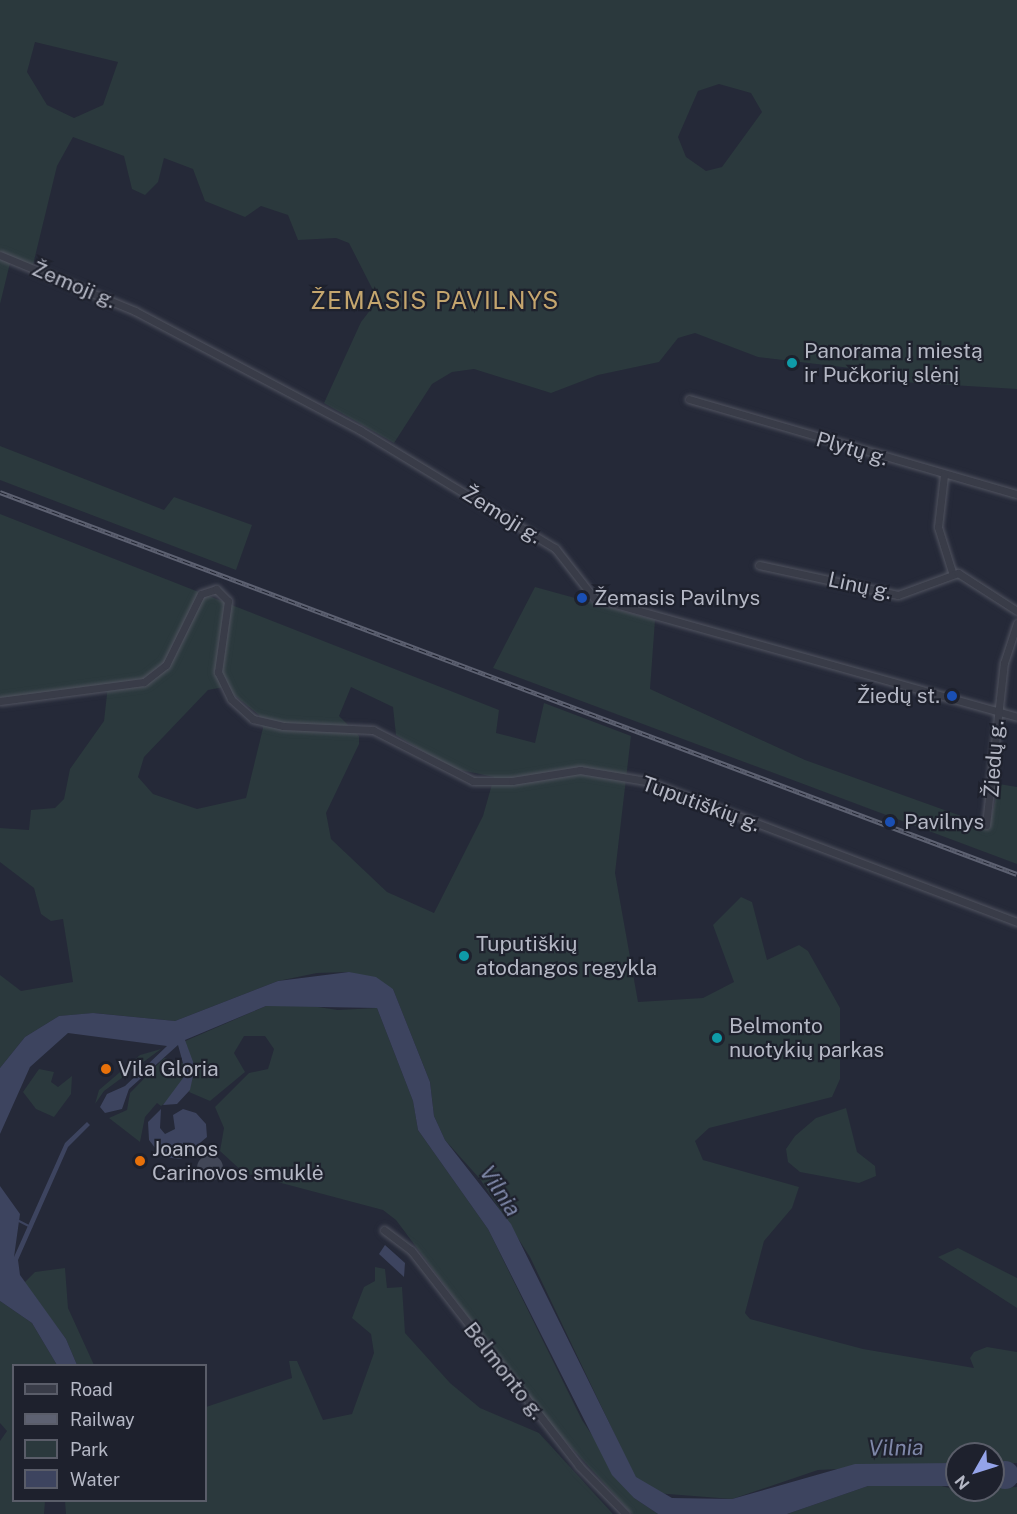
<!DOCTYPE html>
<meta charset="utf-8">
<style>
body{margin:0}
#map{position:relative;width:1017px;height:1514px;overflow:hidden;background:#252938;font-family:"Public Sans",sans-serif}
div>[style]{position:absolute}
.green>*{inset:0;background:#2b393d}
.water>*{inset:0;background:#3d445f}
.round{border-radius:50%}
.stream>*{height:2px;margin:-1px;padding:0 1px;transform-origin:1px;border-radius:1px;background:#3d445f}
.building>*{inset:0;background:#424757}
.roads{filter:drop-shadow(0 0 2px #515460) drop-shadow(0 0 2px #515460)}
.minor>*{height:7px;margin:-3.5px;padding:0 3.5px;transform-origin:3.5px;border-radius:3.5px;background:#393c48}
.rail>*{height:4.5px;margin-top:-2.25px;transform-origin:0;background:repeating-linear-gradient(90deg,#1e212d 0 7px,#5d6171 0 14px);box-sizing:border-box;border-block:2px solid #5d6171}
.dots>*{width:16px;height:16px;translate:-50% -50%;box-sizing:border-box;border:3px solid #1e212d;border-radius:50%}
span{translate:-50% -50%;white-space:nowrap;text-align:center;line-height:1.15;-webkit-text-stroke:4.5px #1e212d;paint-order:stroke}
.street-label{font-size:21px;color:#b4b7c4}
.poi-label{font-size:21px;color:#b4b7c4}
.left{translate:0 -50%;text-align:left}
.right{translate:-100% -50%;text-align:right}
.water-label{font-size:22px;color:#7f88a9;font-style:italic}
.quarter-label{font-size:24px;color:#c5a66e;letter-spacing:1.5px}
.legend{position:absolute;left:12px;top:1364px;width:195px;height:138px;box-sizing:border-box;background:#1e212d;border:2px solid #5a5d69;margin:0;padding:8px 10px;list-style:none;font-size:18px;color:#b4b7c4}
.legend li{display:flex;align-items:center;gap:12px;height:30px}
.legend b{width:30px;border:2px solid #5a5d69}
.north{position:absolute;left:945px;top:1442px;width:60px;height:60px;box-sizing:border-box;background:#1e212d;border:2px solid #5a5d69;border-radius:50%;rotate:231deg;font-size:16px;font-weight:700;line-height:24px;text-align:center;color:#b4b7c4}
.north::after{content:'';display:block;margin:auto;width:21px;height:27px;background:#94a3e9;clip-path:polygon(50% 0,100% 100%,50% 72%,0 100%)}
</style>
<div id="map">
<div class="green">
<div style="clip-path:polygon(evenodd,0 0,1017px 0,1017px 389px,902px 382px,867px 370px,758px 357px,695px 333px,678px 338px,659px 362px,598px 375px,551px 393px,474px 369px,452px 372px,432px 384px,394px 443px,324px 403px,361px 322px,378px 300px,349px 243px,336px 238px,298px 240px,288px 215px,261px 206px,245px 217px,205px 201px,193px 169px,164px 158px,158px 182px,145px 195px,132px 189px,124px 156px,73px 137px,57px 166px,32px 269px,10px 263px,0 304px,0 0,35px 42px,118px 62px,103px 105px,74px 118px,47px 105px,27px 72px,35px 42px,0 0,719px 84px,751px 93px,762px 112px,722px 167px,706px 171px,686px 157px,678px 137px,698px 91px,719px 84px)"></div>
<div style="clip-path:polygon(0 446px,164px 510px,174px 497px,252px 525px,236px 570px,0 480px)"></div>
<div style="clip-path:polygon(evenodd,0 514px,499px 710px,496px 733px,535px 743px,544px 703px,631px 736px,615px 873px,638px 1002px,703px 998px,734px 982px,713px 925px,741px 897px,752px 902px,767px 960px,799px 945px,808px 951px,840px 1008px,840px 1079px,832px 1097px,709px 1128px,695px 1141px,703px 1160px,799px 1187px,792px 1208px,764px 1241px,745px 1313px,750px 1319px,863px 1349px,974px 1368px,970px 1358px,974px 1352px,987px 1347px,1017px 1352px,1017px 1463px,993px 1463px,993px 1454px,957px 1454px,957px 1463px,818px 1470px,732px 1499px,655px 1493px,635px 1477px,530px 1257px,480px 1179px,445px 1140px,434px 1116px,430px 1082px,393px 989px,349px 972px,317px 973px,278px 981px,175px 1021px,94px 1013px,59px 1016px,25px 1037px,0 1068px,0 975px,21px 991px,73px 982px,63px 919px,51px 921px,41px 914px,34px 888px,0 862px,0 828px,29px 830px,31px 810px,55px 808px,64px 799px,70px 769px,104px 721px,108px 685px,0 698px,0 514px,224px 687px,259px 715px,263px 728px,246px 798px,197px 809px,153px 794px,138px 777px,144px 757px,208px 690px,224px 687px,0 514px,351px 687px,393px 707px,396px 735px,451px 768px,494px 777px,483px 816px,434px 913px,387px 892px,331px 839px,326px 813px,359px 744px,359px 736px,339px 716px,351px 687px)"></div>
<div style="clip-path:polygon(535px 587px,655px 620px,650px 689px,805px 760px,989px 826px,999px 784px,1017px 787px,1017px 864px,493px 668px)"></div>
<div style="clip-path:polygon(291px 1003px,338px 1010px,377px 1008px,413px 1101px,418px 1130px,488px 1229px,582px 1420px,634px 1498px,658px 1514px,632px 1514px,541px 1414px,396px 1220px,383px 1210px,244px 1173px,220px 1151px,224px 1128px,215px 1107px,249px 1073px,268px 1069px,274px 1049px,265px 1036px,244px 1036px,234px 1053px,245px 1072px,210px 1101px,189px 1092px,194px 1070px,183px 1042px,266px 1006px)"></div>
<div style="clip-path:polygon(161px 1049px,104px 1091px,95px 1104px,99px 1090px,140px 1055px)"></div>
<div style="clip-path:polygon(164px 1058px,187px 1064px,186px 1074px,172px 1098px,161px 1106px,157px 1103px,145px 1117px,140px 1142px,109px 1118px,127px 1110px,130px 1093px)"></div>
<div style="clip-path:polygon(39px 1069px,54px 1072px,51px 1082px,58px 1087px,72px 1076px,71px 1094px,54px 1117px,36px 1109px,23px 1092px)"></div>
<div style="clip-path:polygon(846px 1108px,857px 1152px,875px 1166px,876px 1176px,859px 1183px,800px 1172px,788px 1162px,786px 1149px,795px 1136px,816px 1118px)"></div>
<div style="clip-path:polygon(958px 1248px,1017px 1278px,1017px 1308px,938px 1257px)"></div>
<div style="clip-path:polygon(375px 1267px,385px 1269px,387px 1288px,402px 1287px,405px 1333px,450px 1383px,480px 1408px,539px 1433px,613px 1514px,66px 1514px,65px 1501px,206px 1500px,206px 1407px,292px 1378px,289px 1361px,297px 1361px,323px 1420px,352px 1414px,374px 1353px,371px 1334px,352px 1318px,364px 1287px,375px 1281px)"></div>
<div style="clip-path:polygon(65px 1268px,68px 1308px,94px 1365px,77px 1365px,66px 1339px,24px 1283px,35px 1272px)"></div>
<div style="clip-path:polygon(0 1301px,32px 1323px,57px 1365px,14px 1366px,14px 1500px,45px 1501px,44px 1514px,0 1514px,0 1441px,7px 1431px,0 1423px)"></div>
<div style="clip-path:polygon(934px 1484px,957px 1490px,1017px 1487px,1017px 1514px,787px 1514px,868px 1486px)"></div>
</div>
<div class="water">
<div style="clip-path:polygon(349px 972px,376px 977px,393px 989px,430px 1082px,434px 1116px,445px 1140px,511px 1224px,636px 1477px,672px 1498px,732px 1499px,855px 1464px,957px 1463px,957px 1486px,868px 1486px,787px 1514px,658px 1514px,634px 1498px,612px 1475px,488px 1229px,418px 1130px,413px 1101px,377px 1008px,266px 1006px,185px 1040px,195px 1067px,190px 1090px,177px 1104px,163px 1105px,186px 1074px,178px 1045px,129px 1089px,122px 1109px,105px 1113px,100px 1107px,107px 1094px,125px 1086px,167px 1046px,68px 1033px,30px 1067px,0 1134px,0 1068px,25px 1037px,59px 1016px,93px 1013px,175px 1021px,278px 981px)"></div>
<div style="clip-path:polygon(161px 1109px,160px 1128px,165px 1134px,175px 1129px,173px 1115px,183px 1109px,196px 1113px,206px 1124px,207px 1137px,181px 1159px,162px 1157px,149px 1140px,148px 1122px)"></div>
<div style="clip-path:polygon(87px 1122px,90px 1125px,68px 1147px,18px 1260px,20px 1275px,66px 1339px,77px 1365px,57px 1365px,32px 1323px,0 1301px,0 1186px,20px 1214px,14px 1257px,65px 1143px)"></div>
<div style="clip-path:polygon(385px 1245px,405px 1263px,404px 1277px,379px 1254px)"></div>
<div class="round" style="left:991px;top:1461px;width:28px;height:28px"></div>
</div>
<div class="stream">
<div style="left:17px;top:1220px;width:16px;rotate:27deg"></div>
</div>
<div class="building">
<div class="round" style="left:197px;top:1155px;width:26px;height:26px"></div>
</div>
<div class="roads">
<div class="minor">
<div style="left:0;top:255px;width:146px;rotate:22.5deg"></div>
<div style="left:135px;top:311px;width:255px;rotate:27.9deg"></div>
<div style="left:360px;top:430px;width:228px;rotate:31.2deg"></div>
<div style="left:555px;top:548px;width:63px;rotate:52deg"></div>
<div style="left:594px;top:598px;width:439px;rotate:15.7deg"></div>
<div style="left:689px;top:399px;width:341px;rotate:16.2deg"></div>
<div style="left:944px;top:475px;width:52px;rotate:96.6deg"></div>
<div style="left:938px;top:527px;width:47px;rotate:72.7deg"></div>
<div style="left:759px;top:565px;width:142px;rotate:12.2deg"></div>
<div style="left:898px;top:595px;width:64px;rotate:-20.1deg"></div>
<div style="left:958px;top:573px;width:70px;rotate:32.8deg"></div>
<div style="left:0;top:701px;width:145px;rotate:-7.5deg"></div>
<div style="left:144px;top:682px;width:28px;rotate:-38deg"></div>
<div style="left:166px;top:665px;width:79px;rotate:-63.8deg"></div>
<div style="left:201px;top:594px;width:16px;rotate:-18deg"></div>
<div style="left:216px;top:589px;width:17px;rotate:45deg"></div>
<div style="left:228px;top:601px;width:72px;rotate:98deg"></div>
<div style="left:218px;top:672px;width:30px;rotate:64deg"></div>
<div style="left:231px;top:699px;width:30px;rotate:42deg"></div>
<div style="left:253px;top:719px;width:31px;rotate:13deg"></div>
<div style="left:283px;top:726px;width:90px;rotate:2.5deg"></div>
<div style="left:373px;top:730px;width:112px;rotate:27deg"></div>
<div style="left:473px;top:781px;width:39px"></div>
<div style="left:512px;top:781px;width:69px;rotate:-9.2deg"></div>
<div style="left:580px;top:770px;width:67px;rotate:9.5deg"></div>
<div style="left:646px;top:781px;width:397px;rotate:20.8deg"></div>
<div style="left:986px;top:825px;width:163px;rotate:-83.7deg"></div>
<div style="left:1004px;top:663px;width:42px;rotate:-72deg"></div>
<div style="left:384px;top:1230px;width:34px;rotate:37deg"></div>
<div style="left:411px;top:1250px;width:274px;rotate:52.1deg"></div>
<div style="left:579px;top:1466px;width:67px;rotate:45.6deg"></div>
</div>
</div>
<div class="rail">
<div style="left:0;top:492px;width:1086px;rotate:20.59deg"></div>
</div>
<div class="dots">
<div style="left:792px;top:363px;background:#0f9aa8"></div>
<div style="left:582px;top:598px;background:#1a4fb4"></div>
<div style="left:952px;top:696px;background:#1a4fb4"></div>
<div style="left:890px;top:822px;background:#1a4fb4"></div>
<div style="left:464px;top:956px;background:#0f9aa8"></div>
<div style="left:717px;top:1038px;background:#0f9aa8"></div>
<div style="left:106px;top:1069px;background:#e8710a"></div>
<div style="left:140px;top:1161px;background:#e8710a"></div>
</div>
<div class="street-label">
<span style="left:74px;top:285px;rotate:23deg">Žemoji g.</span>
<span style="left:852px;top:449px;rotate:16deg">Plytų g.</span>
<span style="left:502px;top:515px;rotate:32deg">Žemoji g.</span>
<span style="left:860px;top:586px;rotate:12deg">Linų g.</span>
<span style="left:994px;top:759px;rotate:-86deg">Žiedų g.</span>
<span style="left:701px;top:804px;rotate:20deg">Tuputiškių g.</span>
<span style="left:504px;top:1371px;rotate:52deg">Belmonto g.</span>
</div>
<div class="poi-label">
<span class="left" style="left:804px;top:363px">Panorama į miestą<br>ir Pučkorių slėnį</span>
<span class="left" style="left:594px;top:598px">Žemasis Pavilnys</span>
<span class="right" style="left:940px;top:696px">Žiedų st.</span>
<span class="left" style="left:904px;top:822px">Pavilnys</span>
<span class="left" style="left:476px;top:956px">Tuputiškių<br>atodangos regykla</span>
<span class="left" style="left:729px;top:1038px">Belmonto<br>nuotykių parkas</span>
<span class="left" style="left:118px;top:1069px">Vila Gloria</span>
<span class="left" style="left:152px;top:1161px">Joanos<br>Carinovos smuklė</span>
</div>
<div class="water-label">
<span style="left:500px;top:1191px;rotate:57deg">Vilnia</span>
<span style="left:896px;top:1448px;rotate:-1deg">Vilnia</span>
</div>
<div class="quarter-label">
<span style="left:435px;top:301px">ŽEMASIS PAVILNYS</span>
</div>
<ul class="legend">
<li><b style="height:8px;background:#393c48"></b>Road</li>
<li><b style="height:8px;background:#5d6171"></b>Railway</li>
<li><b style="height:16px;background:#2b393d"></b>Park</li>
<li><b style="height:16px;background:#3d445f"></b>Water</li>
</ul>
<div class="north">N</div>
</div>
